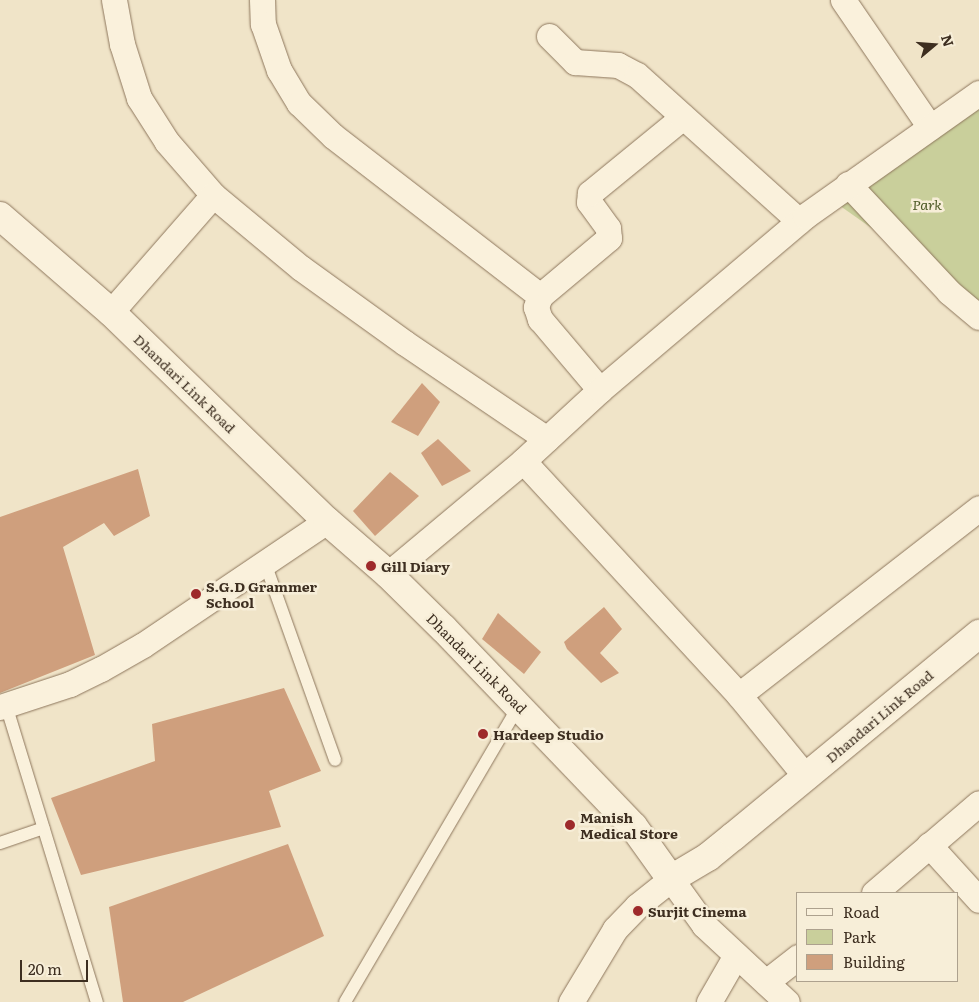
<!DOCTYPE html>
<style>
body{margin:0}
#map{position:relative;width:979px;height:1002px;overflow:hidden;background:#f0e4c8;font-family:Literata,serif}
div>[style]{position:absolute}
.green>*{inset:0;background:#c9cf9b}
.building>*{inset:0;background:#cf9f7d}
.roads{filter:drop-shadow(0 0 1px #8d765c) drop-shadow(0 0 1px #8d765c)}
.lane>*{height:12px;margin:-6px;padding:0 6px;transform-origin:6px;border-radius:6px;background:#faf1dc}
.street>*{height:25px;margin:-12.5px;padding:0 12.5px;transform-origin:12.5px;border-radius:12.5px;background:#faf1dc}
.secondary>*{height:28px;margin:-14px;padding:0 14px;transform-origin:14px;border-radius:14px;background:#faf1dc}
.dots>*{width:14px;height:14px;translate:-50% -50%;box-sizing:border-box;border:2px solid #f7eed8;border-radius:50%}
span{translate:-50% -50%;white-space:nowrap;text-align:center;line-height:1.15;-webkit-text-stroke:5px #f7eed8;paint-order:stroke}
.park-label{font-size:14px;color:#4d5a26;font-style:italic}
.street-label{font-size:14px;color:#3d2e20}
.poi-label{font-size:14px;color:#3d2e20;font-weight:700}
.left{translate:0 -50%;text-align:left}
.legend{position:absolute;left:796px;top:892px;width:162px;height:90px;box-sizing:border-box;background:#f7eed8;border:1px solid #ada18e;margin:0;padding:6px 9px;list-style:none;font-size:15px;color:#3d2e20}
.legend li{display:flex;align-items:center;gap:10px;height:25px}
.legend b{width:25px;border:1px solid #ada18e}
.north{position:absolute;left:909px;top:20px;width:50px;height:50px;-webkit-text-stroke:4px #f7eed8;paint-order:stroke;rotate:72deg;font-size:14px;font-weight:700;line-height:20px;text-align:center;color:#3d2e20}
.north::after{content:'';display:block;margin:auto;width:18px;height:22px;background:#3d2e20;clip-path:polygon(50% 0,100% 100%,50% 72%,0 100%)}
.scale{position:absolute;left:20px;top:960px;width:68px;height:22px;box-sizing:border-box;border:2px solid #3d2e20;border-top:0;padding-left:6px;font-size:15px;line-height:18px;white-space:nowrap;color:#3d2e20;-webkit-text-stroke:4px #f7eed8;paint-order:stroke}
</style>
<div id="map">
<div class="green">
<div style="clip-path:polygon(979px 105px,979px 304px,836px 203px)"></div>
</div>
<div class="building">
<div style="clip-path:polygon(422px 383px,440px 402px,418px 436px,391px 422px)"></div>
<div style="clip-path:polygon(438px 439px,471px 471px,442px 486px,421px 453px)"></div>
<div style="clip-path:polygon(138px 469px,150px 516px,114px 536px,104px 523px,63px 547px,95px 655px,0 693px,0 517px)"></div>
<div style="clip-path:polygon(390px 472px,419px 496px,375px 536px,353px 511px)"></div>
<div style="clip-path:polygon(604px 607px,622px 629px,600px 653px,619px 673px,601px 683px,567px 649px,564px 642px)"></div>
<div style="clip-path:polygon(498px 613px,541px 652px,524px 674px,482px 639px)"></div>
<div style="clip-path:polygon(284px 688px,321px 771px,269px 791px,281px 827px,81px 875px,51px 798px,155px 761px,152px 724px)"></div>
<div style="clip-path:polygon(288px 844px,324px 936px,183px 1002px,123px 1002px,109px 907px)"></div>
</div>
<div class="roads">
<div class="lane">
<div style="left:265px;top:563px;width:209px;rotate:70.4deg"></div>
<div style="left:6px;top:705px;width:311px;rotate:73deg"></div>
<div style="left:0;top:843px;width:46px;rotate:-18.8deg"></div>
<div style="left:345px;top:1002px;width:343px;rotate:-59.6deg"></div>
</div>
<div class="street">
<div style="left:114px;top:0;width:45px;rotate:79.7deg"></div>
<div style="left:122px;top:44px;width:57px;rotate:72.5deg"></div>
<div style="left:139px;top:98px;width:52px;rotate:57.5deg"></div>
<div style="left:167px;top:142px;width:70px;rotate:49deg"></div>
<div style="left:213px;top:195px;width:114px;rotate:39.7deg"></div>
<div style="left:301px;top:268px;width:128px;rotate:35.8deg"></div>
<div style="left:405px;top:343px;width:171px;rotate:34.1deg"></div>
<div style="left:262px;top:0;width:24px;rotate:88deg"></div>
<div style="left:263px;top:24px;width:49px;rotate:70.8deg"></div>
<div style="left:279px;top:70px;width:39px;rotate:59deg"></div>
<div style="left:299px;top:103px;width:47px;rotate:44.1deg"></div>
<div style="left:333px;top:136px;width:262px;rotate:37.7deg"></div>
<div style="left:540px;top:296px;width:90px;rotate:-40deg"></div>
<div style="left:609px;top:238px;width:10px;rotate:-96deg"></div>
<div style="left:608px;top:228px;width:32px;rotate:-126deg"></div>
<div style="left:589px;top:202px;width:9px;rotate:-84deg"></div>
<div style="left:590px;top:193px;width:120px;rotate:-39.3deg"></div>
<div style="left:843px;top:0;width:154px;rotate:55.6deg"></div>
<div style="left:549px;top:36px;width:37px;rotate:45deg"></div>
<div style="left:575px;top:62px;width:43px;rotate:4deg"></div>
<div style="left:618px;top:65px;width:21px;rotate:28deg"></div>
<div style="left:637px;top:75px;width:218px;rotate:42deg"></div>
<div style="left:848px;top:184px;width:148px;rotate:46.9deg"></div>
<div style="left:949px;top:292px;width:39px;rotate:40deg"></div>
<div style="left:540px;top:296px;width:12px;rotate:110deg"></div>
<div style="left:536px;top:307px;width:13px;rotate:72deg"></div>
<div style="left:540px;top:319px;width:93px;rotate:49.8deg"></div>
<div style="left:111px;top:312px;width:155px;rotate:-48.9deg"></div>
<div style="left:388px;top:574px;width:176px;rotate:-39.9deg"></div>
<div style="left:739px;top:695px;width:304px;rotate:-37.9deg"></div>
<div style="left:0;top:707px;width:74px;rotate:-18.2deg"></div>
<div style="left:70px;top:684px;width:34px;rotate:-26deg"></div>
<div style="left:101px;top:669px;width:48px;rotate:-29.7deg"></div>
<div style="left:143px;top:645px;width:222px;rotate:-34deg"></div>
<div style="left:806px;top:777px;width:106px;rotate:-129.3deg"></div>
<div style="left:739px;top:695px;width:318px;rotate:-132.7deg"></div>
<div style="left:523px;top:461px;width:105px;rotate:-42.7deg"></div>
<div style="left:600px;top:390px;width:269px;rotate:-40.3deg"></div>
<div style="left:805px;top:216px;width:213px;rotate:-35.3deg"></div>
<div style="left:929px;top:845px;width:74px;rotate:47.7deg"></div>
<div style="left:874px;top:893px;width:138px;rotate:-40.6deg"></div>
<div style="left:766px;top:982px;width:41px;rotate:-38deg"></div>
<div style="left:571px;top:1002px;width:85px;rotate:-58.9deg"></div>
<div style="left:615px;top:929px;width:32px;rotate:-46deg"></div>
<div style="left:637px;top:906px;width:43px;rotate:-38.5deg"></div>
<div style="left:671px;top:879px;width:57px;rotate:54.3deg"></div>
<div style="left:704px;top:925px;width:113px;rotate:42.9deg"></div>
<div style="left:709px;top:1002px;width:54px;rotate:-60.1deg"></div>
</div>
<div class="secondary">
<div style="left:0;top:216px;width:147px;rotate:40.9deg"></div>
<div style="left:111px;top:312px;width:301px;rotate:44.1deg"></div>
<div style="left:327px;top:521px;width:81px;rotate:41deg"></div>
<div style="left:388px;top:574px;width:78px;rotate:44.5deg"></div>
<div style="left:444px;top:629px;width:273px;rotate:46.2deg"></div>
<div style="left:633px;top:826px;width:65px;rotate:54.4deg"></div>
<div style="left:671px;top:879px;width:43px;rotate:-30.7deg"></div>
<div style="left:708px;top:857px;width:33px;rotate:-39deg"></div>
<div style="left:734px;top:836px;width:318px;rotate:-39.5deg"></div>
</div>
</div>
<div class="dots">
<div style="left:371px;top:566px;background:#9e2a2b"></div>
<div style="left:196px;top:594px;background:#9e2a2b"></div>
<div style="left:483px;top:734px;background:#9e2a2b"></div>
<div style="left:570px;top:825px;background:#9e2a2b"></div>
<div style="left:638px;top:911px;background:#9e2a2b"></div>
</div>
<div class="park-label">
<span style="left:927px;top:204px">Park</span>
</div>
<div class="street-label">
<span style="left:185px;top:383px;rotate:44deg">Dhandari Link Road</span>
<span style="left:477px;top:663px;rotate:45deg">Dhandari Link Road</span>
<span style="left:879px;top:716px;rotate:-40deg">Dhandari Link Road</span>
</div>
<div class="poi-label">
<span class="left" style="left:381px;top:566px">Gill Diary</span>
<span class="left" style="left:206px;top:594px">S.G.D Grammer<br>School</span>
<span class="left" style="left:493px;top:734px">Hardeep Studio</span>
<span class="left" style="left:580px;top:825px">Manish<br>Medical Store</span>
<span class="left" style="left:648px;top:911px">Surjit Cinema</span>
</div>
<ul class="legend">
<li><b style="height:6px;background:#faf1dc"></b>Road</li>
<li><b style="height:14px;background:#c9cf9b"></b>Park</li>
<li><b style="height:14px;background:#cf9f7d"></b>Building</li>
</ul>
<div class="north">N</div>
<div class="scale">20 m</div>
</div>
